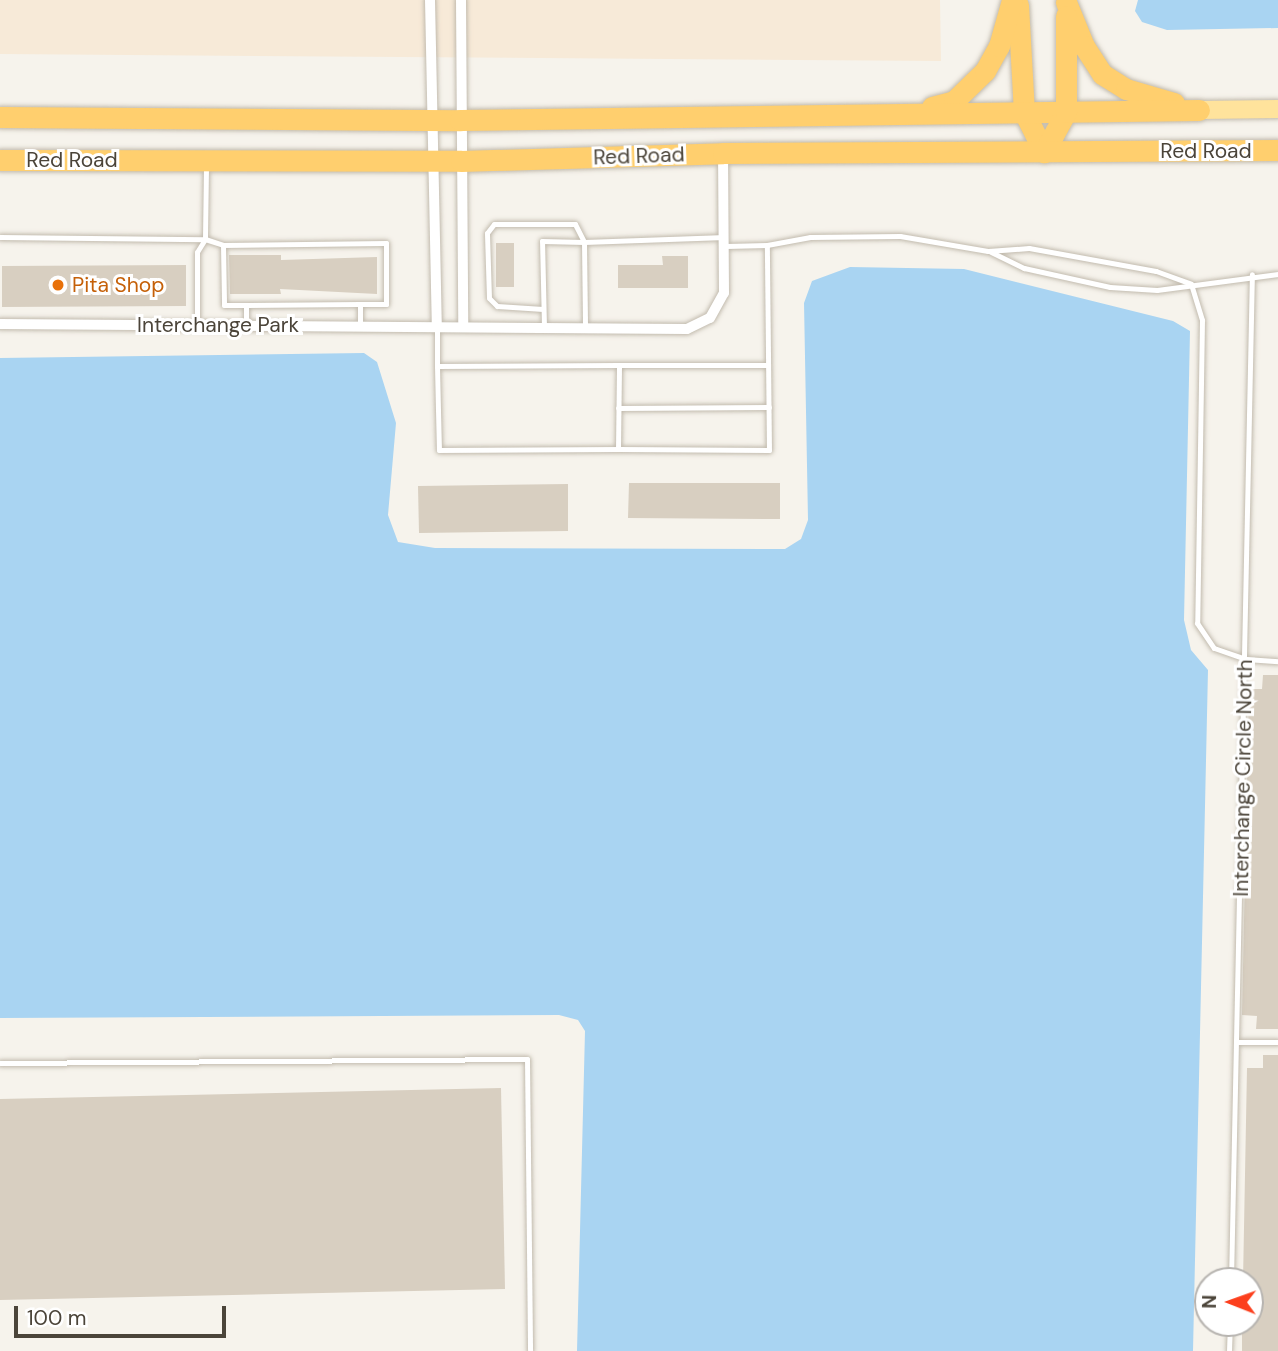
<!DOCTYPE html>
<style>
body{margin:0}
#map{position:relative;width:1278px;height:1351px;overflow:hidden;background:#f6f3ec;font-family:"DM Sans",sans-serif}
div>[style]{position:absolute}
.commercial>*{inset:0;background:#f7ead8}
.water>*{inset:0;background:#a9d4f2}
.building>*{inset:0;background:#d8cfc1}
.roads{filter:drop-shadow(0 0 2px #c2bbae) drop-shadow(0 0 2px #c2bbae)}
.lane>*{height:5px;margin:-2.5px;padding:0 2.5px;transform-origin:2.5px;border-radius:2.5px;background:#fff}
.street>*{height:10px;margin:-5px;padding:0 5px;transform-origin:5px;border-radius:5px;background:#fff}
.primary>*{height:18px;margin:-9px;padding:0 9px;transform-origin:9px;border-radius:9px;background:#ffe39c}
.highway>*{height:21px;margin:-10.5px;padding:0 10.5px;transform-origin:10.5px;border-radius:10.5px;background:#ffcf6e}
.dots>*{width:19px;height:19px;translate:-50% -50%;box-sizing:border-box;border:4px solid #fff;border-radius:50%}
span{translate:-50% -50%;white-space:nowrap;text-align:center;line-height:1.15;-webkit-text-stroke:6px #fff;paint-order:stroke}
.street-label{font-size:21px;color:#4b4439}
.food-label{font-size:21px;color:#c56008}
.left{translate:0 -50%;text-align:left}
.north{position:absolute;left:1194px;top:1267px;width:70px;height:70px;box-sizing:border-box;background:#fff;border:2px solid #b7b4b0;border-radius:50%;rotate:271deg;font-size:19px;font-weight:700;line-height:28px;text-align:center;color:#4b4439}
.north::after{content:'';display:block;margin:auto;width:24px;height:32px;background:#fc3f1d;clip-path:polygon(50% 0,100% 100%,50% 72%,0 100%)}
.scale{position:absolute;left:14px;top:1306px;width:212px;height:32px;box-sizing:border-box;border:4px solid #4b4439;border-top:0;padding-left:9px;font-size:21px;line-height:24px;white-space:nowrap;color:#4b4439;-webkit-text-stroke:5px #fff;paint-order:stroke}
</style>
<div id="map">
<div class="commercial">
<div style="clip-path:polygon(0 0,940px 0,941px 61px,0 54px)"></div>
</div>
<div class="water">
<div style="clip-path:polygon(1138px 0,1278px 0,1278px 28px,1167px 30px,1142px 22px,1135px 11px)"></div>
<div style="clip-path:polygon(850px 267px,964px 269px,1173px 321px,1190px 331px,1184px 620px,1191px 650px,1208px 670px,1193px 1351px,577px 1351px,585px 1031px,578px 1020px,559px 1015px,0 1018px,0 358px,364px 353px,377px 362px,396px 423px,388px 515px,398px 542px,435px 548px,785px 549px,801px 539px,808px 520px,804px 303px,812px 281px)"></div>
</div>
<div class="building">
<div style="clip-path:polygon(496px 243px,514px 243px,514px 287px,496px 287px)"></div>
<div style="clip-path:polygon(229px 255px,281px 255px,281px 260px,377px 257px,377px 294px,280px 289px,281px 294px,230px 294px)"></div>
<div style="clip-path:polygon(662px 256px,688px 256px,688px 288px,618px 288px,618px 265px,663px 265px)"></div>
<div style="clip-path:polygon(186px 265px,186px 306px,2px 307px,2px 266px)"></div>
<div style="clip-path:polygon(629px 483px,780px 483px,780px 519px,628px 518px)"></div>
<div style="clip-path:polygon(568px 484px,568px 531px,419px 533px,418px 486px)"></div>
<div style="clip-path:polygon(1263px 675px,1278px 675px,1278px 1029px,1256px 1029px,1257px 1016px,1242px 1015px,1249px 689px,1262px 689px)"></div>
<div style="clip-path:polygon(1263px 1055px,1278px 1055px,1278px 1351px,1242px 1351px,1242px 1323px,1250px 1323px,1250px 1281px,1243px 1281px,1247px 1068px,1263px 1068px)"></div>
<div style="clip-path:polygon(501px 1088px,505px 1289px,0 1300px,0 1099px)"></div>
</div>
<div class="roads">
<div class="lane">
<div style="left:206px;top:167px;width:72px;rotate:90.8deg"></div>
<div style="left:205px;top:239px;width:19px;rotate:18deg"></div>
<div style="left:223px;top:245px;width:163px;rotate:-0.7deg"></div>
<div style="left:386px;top:243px;width:61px;rotate:90deg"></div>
<div style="left:386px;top:304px;width:26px;rotate:180deg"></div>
<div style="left:360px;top:304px;width:21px;rotate:90deg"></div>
<div style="left:0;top:237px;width:205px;rotate:0.6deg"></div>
<div style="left:223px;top:245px;width:60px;rotate:89deg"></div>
<div style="left:224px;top:305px;width:22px"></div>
<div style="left:726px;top:246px;width:41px;rotate:-1.4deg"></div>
<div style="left:767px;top:245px;width:44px;rotate:-10.5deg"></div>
<div style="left:810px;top:237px;width:90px;rotate:-0.6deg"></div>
<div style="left:900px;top:236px;width:89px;rotate:9.7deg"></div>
<div style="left:988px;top:251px;width:41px;rotate:-4.2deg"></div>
<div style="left:1029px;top:248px;width:129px;rotate:10.3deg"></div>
<div style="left:1156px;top:271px;width:37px;rotate:20deg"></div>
<div style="left:991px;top:252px;width:37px;rotate:26deg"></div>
<div style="left:1024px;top:268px;width:88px;rotate:12.5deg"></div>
<div style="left:1110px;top:287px;width:47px;rotate:3.7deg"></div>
<div style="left:1157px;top:290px;width:122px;rotate:-7.5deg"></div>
<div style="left:1191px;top:284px;width:38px;rotate:73deg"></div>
<div style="left:1202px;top:320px;width:303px;rotate:90.9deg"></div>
<div style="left:1197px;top:623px;width:30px;rotate:56deg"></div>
<div style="left:1214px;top:648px;width:34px;rotate:19deg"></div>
<div style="left:1246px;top:659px;width:32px;rotate:4deg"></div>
<div style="left:543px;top:309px;width:46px;rotate:-176.3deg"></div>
<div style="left:497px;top:306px;width:11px;rotate:-135deg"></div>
<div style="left:489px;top:298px;width:65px;rotate:-91.8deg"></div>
<div style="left:487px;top:233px;width:11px;rotate:-52deg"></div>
<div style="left:494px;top:224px;width:81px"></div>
<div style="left:575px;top:224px;width:20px;rotate:63deg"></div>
<div style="left:584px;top:242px;width:141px;rotate:-2deg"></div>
<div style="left:197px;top:324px;width:72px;rotate:-90deg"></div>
<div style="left:197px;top:252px;width:15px;rotate:-58deg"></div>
<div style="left:246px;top:325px;width:20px;rotate:-90deg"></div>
<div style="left:246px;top:305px;width:114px;rotate:-0.5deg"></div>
<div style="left:544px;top:327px;width:86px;rotate:-91.3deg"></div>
<div style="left:542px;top:241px;width:42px;rotate:1.4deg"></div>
<div style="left:584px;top:242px;width:86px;rotate:89.3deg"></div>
<div style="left:437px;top:328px;width:38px;rotate:90deg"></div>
<div style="left:437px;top:366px;width:44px;rotate:88.7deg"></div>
<div style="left:438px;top:410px;width:40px;rotate:88.6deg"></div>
<div style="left:439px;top:450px;width:179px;rotate:-0.3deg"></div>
<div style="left:618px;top:449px;width:84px;rotate:-89.3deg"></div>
<div style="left:619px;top:365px;width:182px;rotate:179.7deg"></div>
<div style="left:619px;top:365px;width:149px"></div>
<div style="left:618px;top:408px;width:151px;rotate:-0.4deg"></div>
<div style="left:618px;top:449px;width:151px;rotate:0.4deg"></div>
<div style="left:769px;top:450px;width:205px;rotate:-90.6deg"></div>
<div style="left:1236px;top:1042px;width:42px"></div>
<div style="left:0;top:1063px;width:527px;rotate:-0.43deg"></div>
<div style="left:527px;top:1059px;width:292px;rotate:89.4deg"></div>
<div style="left:1231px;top:1281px;width:1007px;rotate:-88.81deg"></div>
<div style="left:1229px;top:1351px;width:28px;rotate:-88deg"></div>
</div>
<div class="street">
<div style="left:430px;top:0;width:325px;rotate:88.8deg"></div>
<div style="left:461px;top:0;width:327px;rotate:89.6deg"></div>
<div style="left:0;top:324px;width:687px;rotate:0.42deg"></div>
<div style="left:687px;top:329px;width:25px;rotate:-26deg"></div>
<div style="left:710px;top:318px;width:29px;rotate:-61deg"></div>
<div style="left:724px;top:293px;width:140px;rotate:-90.4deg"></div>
</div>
<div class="primary">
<div style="left:1199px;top:110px;width:79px;rotate:-0.7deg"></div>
</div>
<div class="highway">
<div style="left:1066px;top:2px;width:48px;rotate:67.8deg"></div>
<div style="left:1084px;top:46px;width:33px;rotate:57deg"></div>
<div style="left:1102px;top:74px;width:28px;rotate:32deg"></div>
<div style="left:1126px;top:89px;width:50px;rotate:16.3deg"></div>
<div style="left:1018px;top:5px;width:107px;rotate:86.8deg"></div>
<div style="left:1024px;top:112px;width:45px;rotate:63.4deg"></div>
<div style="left:932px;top:107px;width:23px;rotate:-15deg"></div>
<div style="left:954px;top:101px;width:43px;rotate:-44.1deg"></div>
<div style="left:985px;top:71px;width:29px;rotate:-61deg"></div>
<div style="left:999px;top:46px;width:48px;rotate:-74.2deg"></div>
<div style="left:0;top:117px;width:460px;rotate:0.4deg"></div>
<div style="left:460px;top:120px;width:739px;rotate:-0.78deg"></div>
<div style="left:1044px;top:152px;width:46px;rotate:-61.2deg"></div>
<div style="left:1066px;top:112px;width:96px;rotate:-90deg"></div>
<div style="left:0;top:160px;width:461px;rotate:0.1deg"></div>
<div style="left:461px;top:161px;width:262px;rotate:-1.7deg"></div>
<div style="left:723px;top:153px;width:555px;rotate:-0.31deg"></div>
</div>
</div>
<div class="dots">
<div style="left:58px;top:285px;background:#e8710a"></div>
</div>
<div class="street-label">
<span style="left:1206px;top:151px">Red Road</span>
<span style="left:639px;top:156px;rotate:-2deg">Red Road</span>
<span style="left:72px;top:160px">Red Road</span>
<span style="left:218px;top:325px">Interchange Park</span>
<span style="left:1243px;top:778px;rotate:-89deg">Interchange Circle North</span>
</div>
<div class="food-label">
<span class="left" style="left:72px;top:285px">Pita Shop</span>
</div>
<div class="north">N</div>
<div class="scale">100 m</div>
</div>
